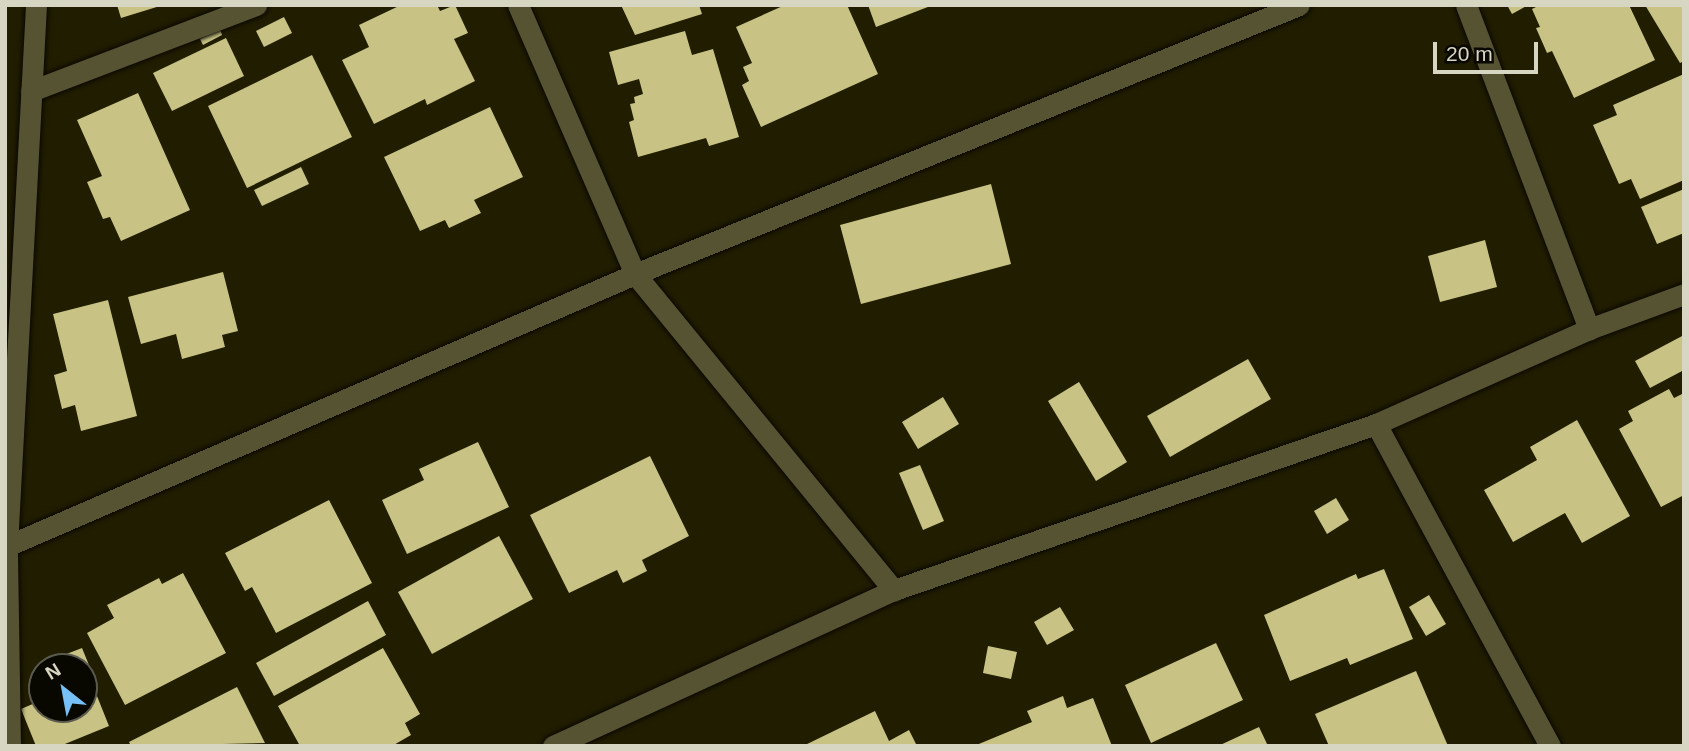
<!DOCTYPE html>
<style>
body{margin:0}
#map{position:relative;width:1689px;height:751px;overflow:hidden;background:#201d00;font-family:Arial,sans-serif}
div>[style]{position:absolute}
.building>*{inset:0;background:#c8c384}
.roads{filter:drop-shadow(0 0 2px #0a0700) drop-shadow(0 0 2px #0a0700)}
.minor>*{height:21px;margin:-10.5px;padding:0 10.5px;transform-origin:10.5px;border-radius:10.5px;background:#565332}
span{translate:-50% -50%;white-space:nowrap;text-align:center;line-height:1.15;-webkit-text-stroke:7px #080700;paint-order:stroke}
.frame{position:absolute;inset:0;border:7px solid #d7d6c3;pointer-events:none}
.north{position:absolute;left:28px;top:653px;width:70px;height:70px;box-sizing:border-box;background:#080700;border:2px solid #5b5a4e;border-radius:50%;rotate:329deg;font-size:19px;font-weight:700;line-height:28px;text-align:center;color:#d7d6c3}
.north::after{content:'';display:block;margin:auto;width:24px;height:32px;background:#76c0f7;clip-path:polygon(50% 0,100% 100%,50% 72%,0 100%)}
.scale{position:absolute;left:1433px;top:42px;width:105px;height:32px;box-sizing:border-box;border:4px solid #d7d6c3;border-top:0;padding-left:9px;font-size:21px;line-height:24px;white-space:nowrap;color:#d7d6c3;-webkit-text-stroke:5px #080700;paint-order:stroke}
</style>
<div id="map">
<div class="building">
<div style="clip-path:polygon(117px 5px,160px 5px,160px 6px,121px 18px)"></div>
<div style="clip-path:polygon(401px 5px,437px 5px,440px 11px,455px 5px,468px 33px,454px 39px,475px 81px,427px 105px,425px 99px,374px 124px,342px 60px,369px 47px,359px 25px)"></div>
<div style="clip-path:polygon(621px 5px,699px 5px,702px 14px,635px 35px)"></div>
<div style="clip-path:polygon(785px 5px,847px 5px,878px 74px,761px 127px,742px 85px,749px 81px,743px 67px,752px 63px,736px 27px)"></div>
<div style="clip-path:polygon(868px 5px,933px 5px,876px 27px)"></div>
<div style="clip-path:polygon(1507px 5px,1528px 5px,1512px 14px)"></div>
<div style="clip-path:polygon(1540px 5px,1629px 5px,1655px 60px,1574px 98px,1552px 51px,1547px 53px,1536px 28px,1540px 27px,1532px 9px)"></div>
<div style="clip-path:polygon(1645px 5px,1681px 5px,1684px 11px,1684px 61px,1680px 63px)"></div>
<div style="clip-path:polygon(284px 17px,292px 33px,264px 47px,256px 31px)"></div>
<div style="clip-path:polygon(220px 29px,222px 35px,203px 45px,200px 39px)"></div>
<div style="clip-path:polygon(685px 31px,692px 55px,713px 49px,739px 137px,709px 146px,706px 138px,638px 157px,629px 122px,634px 120px,630px 104px,635px 103px,634px 97px,643px 94px,639px 79px,618px 85px,609px 52px)"></div>
<div style="clip-path:polygon(226px 38px,244px 76px,172px 111px,153px 73px)"></div>
<div style="clip-path:polygon(312px 55px,352px 137px,247px 188px,208px 106px)"></div>
<div style="clip-path:polygon(1684px 74px,1684px 180px,1640px 199px,1631px 179px,1619px 184px,1593px 125px,1617px 115px,1613px 105px)"></div>
<div style="clip-path:polygon(138px 93px,190px 210px,121px 241px,110px 217px,103px 219px,87px 182px,102px 176px,77px 120px)"></div>
<div style="clip-path:polygon(490px 107px,523px 177px,474px 200px,481px 213px,449px 228px,445px 220px,420px 231px,384px 157px)"></div>
<div style="clip-path:polygon(301px 167px,309px 184px,262px 206px,254px 190px)"></div>
<div style="clip-path:polygon(991px 184px,1011px 264px,861px 304px,840px 225px)"></div>
<div style="clip-path:polygon(1684px 189px,1684px 233px,1657px 244px,1641px 207px)"></div>
<div style="clip-path:polygon(1485px 240px,1497px 287px,1440px 302px,1428px 256px)"></div>
<div style="clip-path:polygon(223px 272px,238px 331px,222px 335px,225px 347px,182px 359px,176px 334px,141px 344px,128px 297px)"></div>
<div style="clip-path:polygon(108px 300px,137px 416px,81px 431px,75px 405px,62px 409px,54px 375px,67px 371px,53px 314px)"></div>
<div style="clip-path:polygon(1684px 335px,1684px 370px,1650px 388px,1635px 361px)"></div>
<div style="clip-path:polygon(1248px 359px,1271px 399px,1170px 457px,1147px 416px)"></div>
<div style="clip-path:polygon(1079px 382px,1127px 462px,1096px 481px,1048px 401px)"></div>
<div style="clip-path:polygon(1669px 389px,1674px 398px,1684px 393px,1684px 495px,1661px 507px,1619px 429px,1633px 421px,1628px 411px)"></div>
<div style="clip-path:polygon(943px 397px,959px 424px,918px 449px,902px 422px)"></div>
<div style="clip-path:polygon(1577px 420px,1630px 516px,1582px 543px,1565px 513px,1513px 542px,1484px 490px,1537px 460px,1530px 447px)"></div>
<div style="clip-path:polygon(478px 442px,509px 507px,407px 554px,382px 500px,424px 480px,419px 469px)"></div>
<div style="clip-path:polygon(650px 456px,689px 536px,642px 560px,647px 571px,623px 583px,617px 570px,569px 593px,530px 515px)"></div>
<div style="clip-path:polygon(920px 465px,944px 521px,923px 530px,899px 473px)"></div>
<div style="clip-path:polygon(1336px 498px,1349px 520px,1327px 534px,1314px 511px)"></div>
<div style="clip-path:polygon(329px 500px,372px 583px,276px 633px,252px 587px,245px 591px,225px 553px)"></div>
<div style="clip-path:polygon(499px 536px,533px 599px,432px 654px,398px 592px)"></div>
<div style="clip-path:polygon(1384px 569px,1413px 639px,1350px 665px,1347px 658px,1290px 681px,1264px 615px,1356px 574px,1358px 579px)"></div>
<div style="clip-path:polygon(183px 573px,226px 653px,125px 705px,87px 633px,114px 618px,107px 605px,159px 578px,162px 584px)"></div>
<div style="clip-path:polygon(1429px 595px,1446px 624px,1426px 636px,1409px 607px)"></div>
<div style="clip-path:polygon(368px 601px,386px 635px,274px 696px,256px 663px)"></div>
<div style="clip-path:polygon(1060px 607px,1074px 630px,1047px 645px,1034px 622px)"></div>
<div style="clip-path:polygon(1216px 643px,1243px 700px,1151px 743px,1125px 685px)"></div>
<div style="clip-path:polygon(988px 646px,1017px 652px,1011px 679px,983px 673px)"></div>
<div style="clip-path:polygon(82px 648px,93px 675px,84px 679px,84px 667px,54px 667px,51px 660px)"></div>
<div style="clip-path:polygon(383px 648px,420px 714px,405px 723px,411px 735px,392px 746px,300px 746px,278px 706px)"></div>
<div style="clip-path:polygon(1416px 671px,1448px 746px,1329px 746px,1315px 714px)"></div>
<div style="clip-path:polygon(91px 681px,109px 726px,60px 746px,36px 746px,21px 709px,42px 700px,42px 709px,84px 709px,84px 684px)"></div>
<div style="clip-path:polygon(237px 687px,265px 743px,131px 746px,129px 742px)"></div>
<div style="clip-path:polygon(1063px 696px,1067px 708px,1093px 698px,1112px 746px,974px 746px,1032px 722px,1027px 711px)"></div>
<div style="clip-path:polygon(875px 711px,889px 741px,909px 730px,917px 746px,803px 746px)"></div>
<div style="clip-path:polygon(1259px 727px,1268px 746px,1218px 746px)"></div>
</div>
<div class="roads">
<div class="minor">
<div style="left:518px;top:5px;width:293px;rotate:66.5deg"></div>
<div style="left:635px;top:274px;width:409px;rotate:50.7deg"></div>
<div style="left:1466px;top:5px;width:347px;rotate:69.2deg"></div>
<div style="left:31px;top:91px;width:241px;rotate:-20.9deg"></div>
<div style="left:1376px;top:424px;width:366px;rotate:61.6deg"></div>
<div style="left:7px;top:546px;width:684px;rotate:-23.42deg"></div>
<div style="left:635px;top:274px;width:716px;rotate:-22.05deg"></div>
<div style="left:10px;top:746px;width:200px;rotate:-90.9deg"></div>
<div style="left:7px;top:546px;width:542px;rotate:-86.93deg"></div>
<div style="left:553px;top:746px;width:375px;rotate:-24.6deg"></div>
<div style="left:894px;top:590px;width:510px;rotate:-19deg"></div>
<div style="left:1376px;top:424px;width:233px;rotate:-24deg"></div>
<div style="left:1589px;top:329px;width:101px;rotate:-20.2deg"></div>
</div>
</div>
<div class="frame"></div>
<div class="north">N</div>
<div class="scale">20 m</div>
</div>
